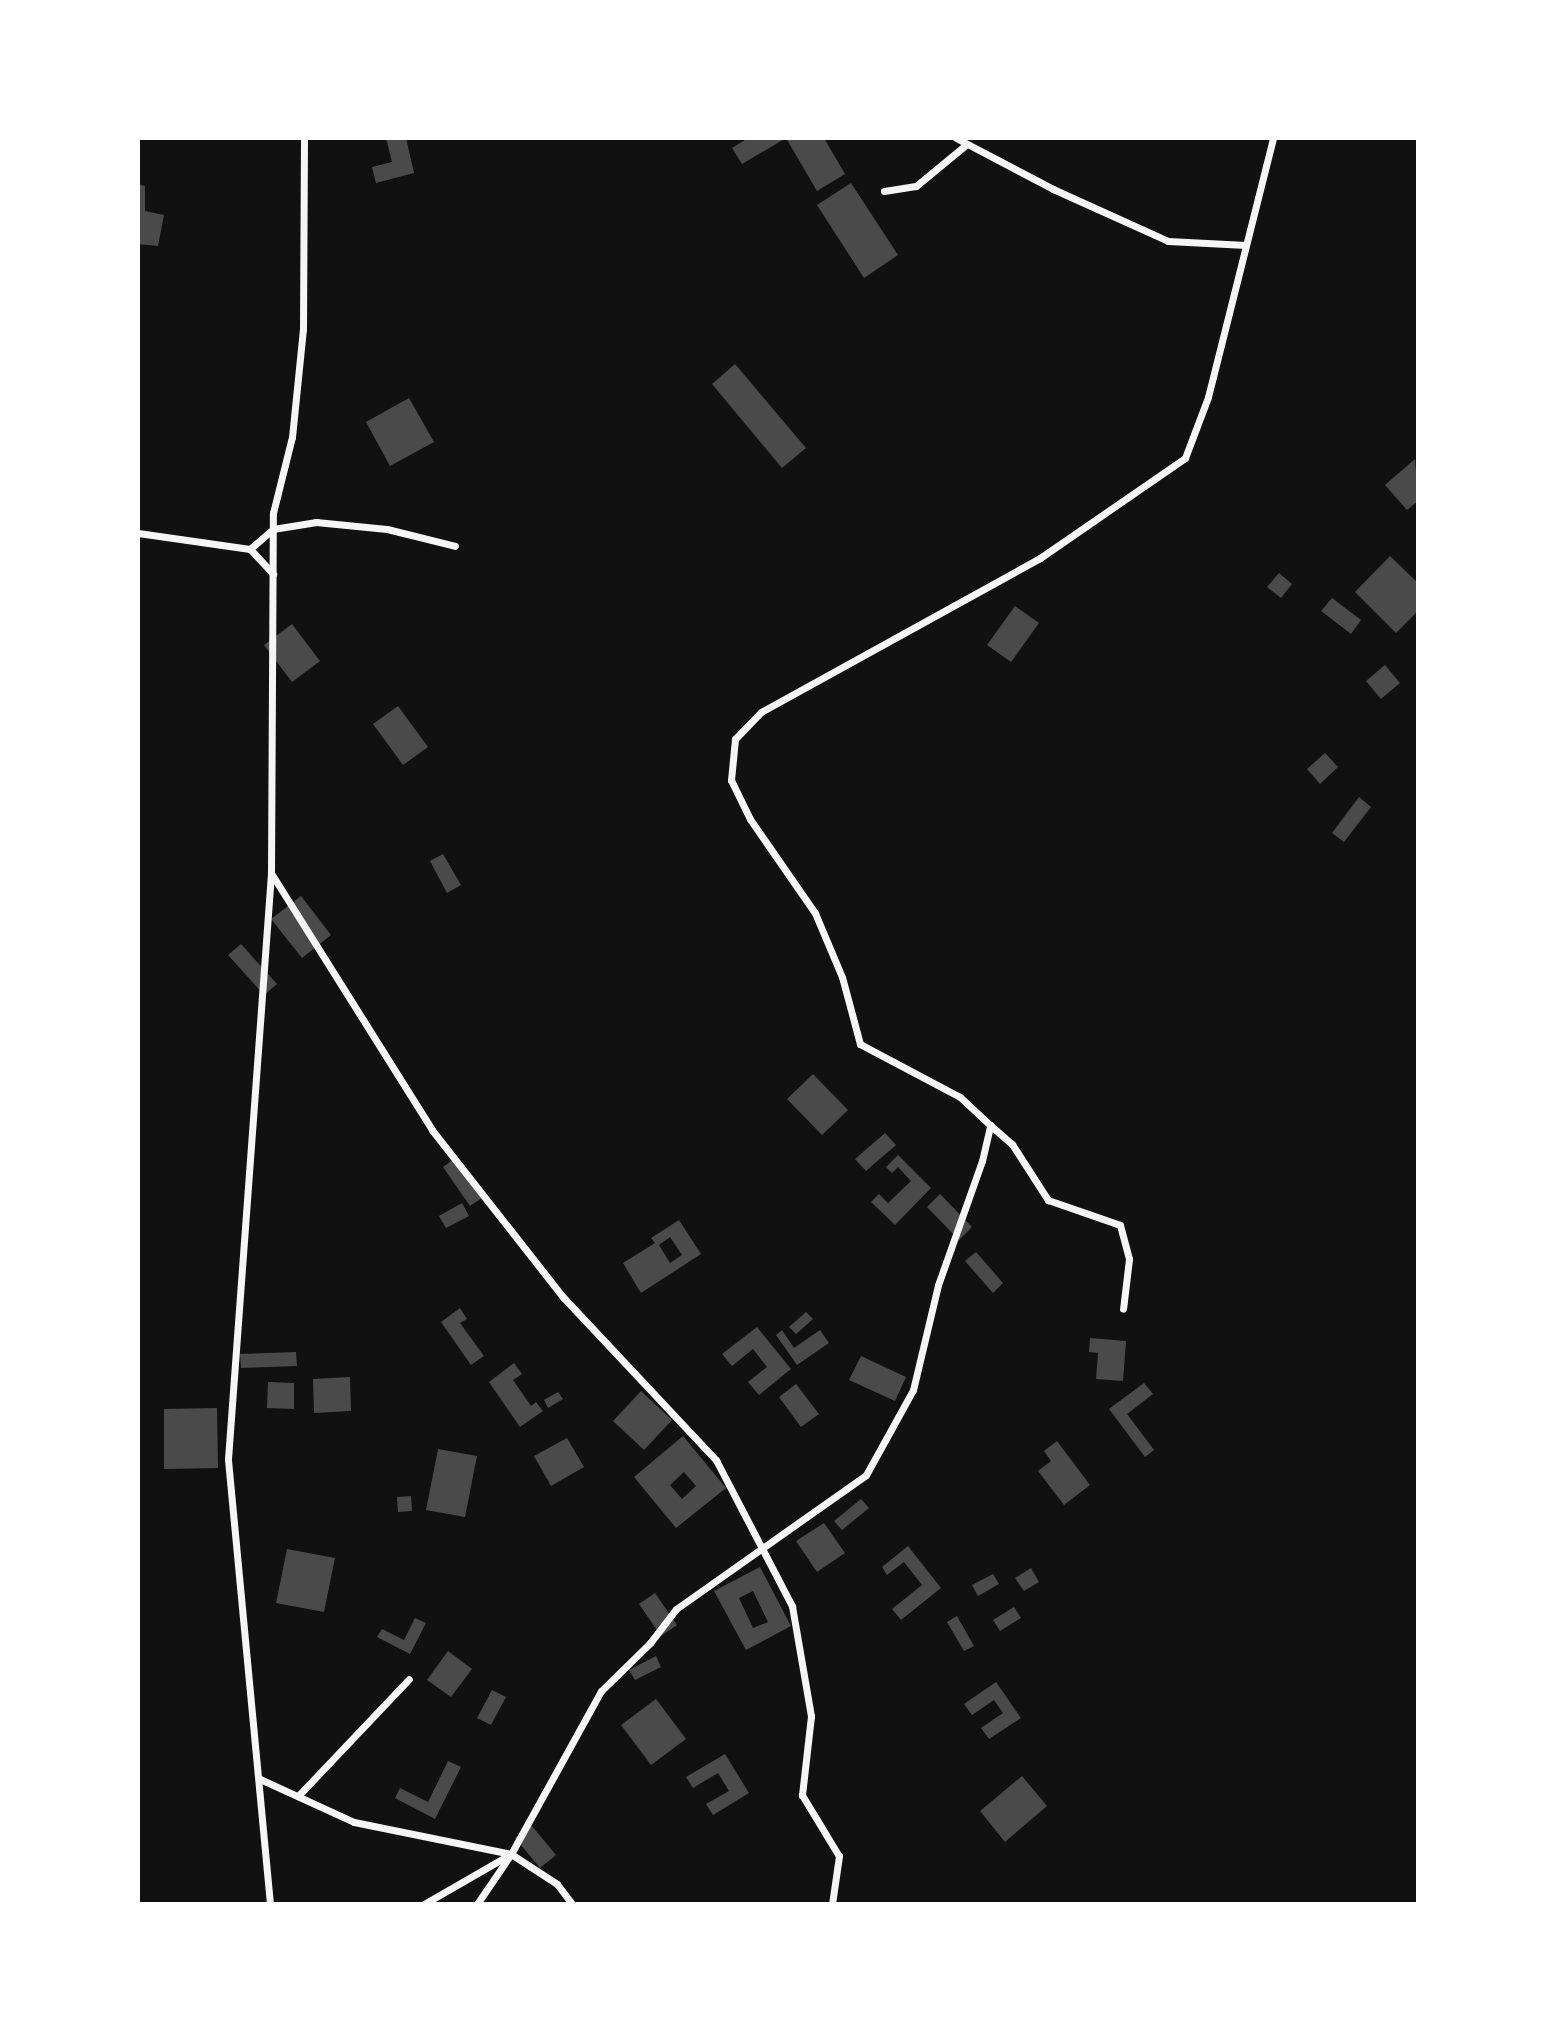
<!DOCTYPE html>
<style>
body{margin:0}
#map{position:relative;width:1556px;height:2042px;overflow:hidden;background:#111;font-family:"IBM Plex Serif",serif}
div>[style]{position:absolute}
.building>*{inset:0;background:#4a4a4a}
.minor>*{height:7px;margin:-3.5px;padding:0 3.5px;transform-origin:3.5px;border-radius:3.5px;background:#f5f5f5}
span{translate:-50% -50%;white-space:nowrap;text-align:center;line-height:1.15;-webkit-text-stroke:6px #fff;paint-order:stroke}
.frame{position:absolute;inset:0;border:140px solid #fff;pointer-events:none}
</style>
<div id="map">
<div class="building">
<div style="clip-path:polygon(386px 138px,406px 138px,414px 173px,376px 183px,372px 167px,392px 162px)"></div>
<div style="clip-path:polygon(748px 138px,824px 138px,845px 174px,817px 191px,786px 138px,742px 164px,732px 148px)"></div>
<div style="clip-path:polygon(851px 183px,898px 255px,864px 278px,817px 205px)"></div>
<div style="clip-path:polygon(138px 184px,145px 186px,145px 211px,164px 215px,158px 246px,138px 244px)"></div>
<div style="clip-path:polygon(735px 364px,806px 448px,782px 468px,712px 384px)"></div>
<div style="clip-path:polygon(409px 398px,434px 442px,390px 466px,366px 422px)"></div>
<div style="clip-path:polygon(1415px 459px,1418px 501px,1407px 510px,1385px 485px)"></div>
<div style="clip-path:polygon(1390px 556px,1418px 583px,1418px 611px,1396px 633px,1355px 592px)"></div>
<div style="clip-path:polygon(1279px 573px,1292px 584px,1281px 598px,1267px 587px)"></div>
<div style="clip-path:polygon(1332px 598px,1361px 620px,1351px 634px,1321px 611px)"></div>
<div style="clip-path:polygon(1015px 606px,1039px 623px,1011px 662px,987px 645px)"></div>
<div style="clip-path:polygon(292px 624px,320px 661px,292px 682px,264px 645px)"></div>
<div style="clip-path:polygon(1385px 665px,1400px 683px,1381px 699px,1366px 681px)"></div>
<div style="clip-path:polygon(398px 706px,428px 747px,403px 765px,373px 724px)"></div>
<div style="clip-path:polygon(1325px 753px,1338px 767px,1320px 784px,1307px 769px)"></div>
<div style="clip-path:polygon(1359px 797px,1371px 807px,1344px 842px,1332px 833px)"></div>
<div style="clip-path:polygon(443px 854px,461px 885px,447px 893px,430px 861px)"></div>
<div style="clip-path:polygon(301px 896px,331px 935px,302px 958px,271px 919px)"></div>
<div style="clip-path:polygon(241px 944px,277px 984px,264px 995px,228px 955px)"></div>
<div style="clip-path:polygon(813px 1074px,848px 1110px,822px 1135px,787px 1099px)"></div>
<div style="clip-path:polygon(885px 1133px,896px 1145px,866px 1171px,855px 1159px)"></div>
<div style="clip-path:polygon(898px 1155px,931px 1188px,895px 1225px,871px 1202px,879px 1194px,888px 1203px,911px 1181px,898px 1167px,892px 1173px,886px 1167px)"></div>
<div style="clip-path:polygon(457px 1157px,485px 1196px,470px 1206px,443px 1167px)"></div>
<div style="clip-path:polygon(940px 1194px,972px 1227px,959px 1240px,927px 1207px)"></div>
<div style="clip-path:polygon(462px 1203px,469px 1216px,446px 1228px,439px 1216px)"></div>
<div style="clip-path:polygon(evenodd,679px 1220px,701px 1254px,641px 1293px,623px 1263px,655px 1243px,651px 1238px,679px 1220px,670px 1237px,682px 1255px,670px 1263px,659px 1245px,670px 1237px)"></div>
<div style="clip-path:polygon(976px 1252px,1003px 1283px,993px 1293px,965px 1261px)"></div>
<div style="clip-path:polygon(460px 1308px,467px 1319px,460px 1323px,484px 1356px,471px 1365px,441px 1322px)"></div>
<div style="clip-path:polygon(806px 1312px,813px 1319px,796px 1334px,789px 1327px)"></div>
<div style="clip-path:polygon(757px 1327px,791px 1369px,759px 1395px,748px 1382px,767px 1367px,753px 1349px,732px 1366px,722px 1354px)"></div>
<div style="clip-path:polygon(782px 1330px,794px 1348px,820px 1330px,829px 1343px,797px 1365px,776px 1335px)"></div>
<div style="clip-path:polygon(1090px 1338px,1126px 1341px,1123px 1381px,1096px 1379px,1098px 1353px,1089px 1352px)"></div>
<div style="clip-path:polygon(296px 1352px,297px 1366px,241px 1368px,240px 1354px)"></div>
<div style="clip-path:polygon(861px 1356px,906px 1377px,895px 1401px,849px 1380px)"></div>
<div style="clip-path:polygon(514px 1363px,522px 1374px,513px 1380px,531px 1406px,536px 1402px,543px 1411px,520px 1427px,489px 1382px)"></div>
<div style="clip-path:polygon(350px 1377px,351px 1411px,314px 1413px,313px 1379px)"></div>
<div style="clip-path:polygon(268px 1382px,294px 1383px,294px 1409px,267px 1408px)"></div>
<div style="clip-path:polygon(1144px 1383px,1153px 1394px,1127px 1414px,1154px 1450px,1145px 1457px,1109px 1409px)"></div>
<div style="clip-path:polygon(796px 1384px,819px 1414px,801px 1427px,779px 1397px)"></div>
<div style="clip-path:polygon(641px 1391px,672px 1420px,644px 1450px,613px 1421px)"></div>
<div style="clip-path:polygon(558px 1392px,563px 1399px,548px 1408px,544px 1400px)"></div>
<div style="clip-path:polygon(217px 1408px,218px 1468px,164px 1469px,164px 1409px)"></div>
<div style="clip-path:polygon(evenodd,683px 1436px,726px 1488px,676px 1528px,634px 1477px,683px 1436px,684px 1472px,696px 1486px,682px 1499px,670px 1485px,684px 1472px)"></div>
<div style="clip-path:polygon(567px 1438px,584px 1467px,551px 1486px,534px 1456px)"></div>
<div style="clip-path:polygon(1057px 1441px,1090px 1485px,1064px 1505px,1038px 1471px,1051px 1461px,1044px 1451px)"></div>
<div style="clip-path:polygon(438px 1449px,477px 1456px,465px 1517px,426px 1510px)"></div>
<div style="clip-path:polygon(411px 1496px,412px 1511px,398px 1512px,397px 1497px)"></div>
<div style="clip-path:polygon(861px 1499px,869px 1508px,842px 1530px,834px 1521px)"></div>
<div style="clip-path:polygon(824px 1523px,845px 1553px,817px 1572px,796px 1541px)"></div>
<div style="clip-path:polygon(908px 1546px,941px 1588px,901px 1620px,892px 1609px,922px 1585px,904px 1562px,887px 1575px,882px 1567px)"></div>
<div style="clip-path:polygon(287px 1549px,335px 1558px,324px 1612px,276px 1603px)"></div>
<div style="clip-path:polygon(evenodd,760px 1567px,791px 1626px,746px 1650px,714px 1591px,760px 1567px,753px 1591px,768px 1622px,753px 1628px,739px 1598px,753px 1591px)"></div>
<div style="clip-path:polygon(1031px 1568px,1039px 1582px,1024px 1591px,1015px 1578px)"></div>
<div style="clip-path:polygon(993px 1574px,999px 1584px,978px 1596px,972px 1585px)"></div>
<div style="clip-path:polygon(655px 1593px,677px 1625px,661px 1636px,639px 1604px)"></div>
<div style="clip-path:polygon(1014px 1607px,1021px 1618px,1000px 1631px,993px 1620px)"></div>
<div style="clip-path:polygon(957px 1616px,974px 1646px,964px 1651px,947px 1622px)"></div>
<div style="clip-path:polygon(415px 1618px,426px 1623px,410px 1654px,377px 1637px,382px 1629px,404px 1640px)"></div>
<div style="clip-path:polygon(448px 1651px,472px 1669px,451px 1697px,427px 1680px)"></div>
<div style="clip-path:polygon(656px 1656px,661px 1667px,635px 1680px,629px 1670px)"></div>
<div style="clip-path:polygon(996px 1682px,1021px 1718px,989px 1739px,981px 1728px,1003px 1713px,994px 1700px,972px 1715px,964px 1704px)"></div>
<div style="clip-path:polygon(492px 1690px,506px 1697px,491px 1725px,477px 1718px)"></div>
<div style="clip-path:polygon(656px 1699px,686px 1739px,651px 1765px,621px 1725px)"></div>
<div style="clip-path:polygon(725px 1754px,749px 1793px,713px 1815px,706px 1804px,729px 1791px,718px 1773px,693px 1788px,686px 1777px)"></div>
<div style="clip-path:polygon(448px 1761px,461px 1767px,435px 1819px,395px 1798px,400px 1788px,428px 1802px)"></div>
<div style="clip-path:polygon(1022px 1776px,1047px 1806px,1005px 1842px,980px 1811px)"></div>
<div style="clip-path:polygon(531px 1825px,556px 1855px,540px 1868px,515px 1838px)"></div>
</div>
<div class="minor">
<div style="left:956px;top:138px;width:110px;rotate:27.7deg"></div>
<div style="left:1053px;top:189px;width:126px;rotate:24.3deg"></div>
<div style="left:1168px;top:241px;width:78px;rotate:2.9deg"></div>
<div style="left:884px;top:191px;width:32px;rotate:-9deg"></div>
<div style="left:916px;top:186px;width:66px;rotate:-39.5deg"></div>
<div style="left:138px;top:533px;width:113px;rotate:8.1deg"></div>
<div style="left:250px;top:549px;width:30px;rotate:-41deg"></div>
<div style="left:273px;top:529px;width:44px;rotate:-9.2deg"></div>
<div style="left:316px;top:522px;width:71px;rotate:5.6deg"></div>
<div style="left:387px;top:529px;width:70px;rotate:14deg"></div>
<div style="left:250px;top:549px;width:34px;rotate:47deg"></div>
<div style="left:271px;top:873px;width:303px;rotate:57.9deg"></div>
<div style="left:432px;top:1130px;width:212px;rotate:51.9deg"></div>
<div style="left:563px;top:1297px;width:224px;rotate:46.8deg"></div>
<div style="left:716px;top:1460px;width:165px;rotate:62.5deg"></div>
<div style="left:792px;top:1606px;width:112px;rotate:80.2deg"></div>
<div style="left:811px;top:1716px;width:80px;rotate:96.5deg"></div>
<div style="left:802px;top:1795px;width:71px;rotate:58.8deg"></div>
<div style="left:839px;top:1856px;width:49px;rotate:98.3deg"></div>
<div style="left:990px;top:1125px;width:29px;rotate:41deg"></div>
<div style="left:1012px;top:1144px;width:67px;rotate:57.3deg"></div>
<div style="left:1048px;top:1200px;width:76px;rotate:19.1deg"></div>
<div style="left:1120px;top:1225px;width:35px;rotate:75deg"></div>
<div style="left:1129px;top:1259px;width:50px;rotate:96.8deg"></div>
<div style="left:260px;top:1779px;width:103px;rotate:24.6deg"></div>
<div style="left:354px;top:1822px;width:160px;rotate:11.5deg"></div>
<div style="left:511px;top:1854px;width:55px;rotate:33.1deg"></div>
<div style="left:557px;top:1884px;width:25px;rotate:53deg"></div>
<div style="left:298px;top:1796px;width:161px;rotate:-46.5deg"></div>
<div style="left:270px;top:1904px;width:447px;rotate:-95.4deg"></div>
<div style="left:228px;top:1459px;width:588px;rotate:-85.8deg"></div>
<div style="left:271px;top:873px;width:360px;rotate:-89.7deg"></div>
<div style="left:273px;top:513px;width:78px;rotate:-76deg"></div>
<div style="left:292px;top:437px;width:109px;rotate:-84.2deg"></div>
<div style="left:303px;top:329px;width:191px;rotate:-89.7deg"></div>
<div style="left:424px;top:1904px;width:100px;rotate:-29.9deg"></div>
<div style="left:511px;top:1854px;width:186px;rotate:-61.1deg"></div>
<div style="left:601px;top:1691px;width:69px;rotate:-44.4deg"></div>
<div style="left:650px;top:1643px;width:43px;rotate:-52.6deg"></div>
<div style="left:676px;top:1609px;width:232px;rotate:-35.2deg"></div>
<div style="left:866px;top:1475px;width:97px;rotate:-61.1deg"></div>
<div style="left:913px;top:1390px;width:108px;rotate:-76.6deg"></div>
<div style="left:938px;top:1285px;width:132px;rotate:-70.5deg"></div>
<div style="left:982px;top:1161px;width:37px;rotate:-77deg"></div>
<div style="left:990px;top:1125px;width:41px;rotate:-137deg"></div>
<div style="left:960px;top:1097px;width:113px;rotate:-152.1deg"></div>
<div style="left:860px;top:1044px;width:69px;rotate:-105deg"></div>
<div style="left:842px;top:977px;width:69px;rotate:-112.9deg"></div>
<div style="left:815px;top:913px;width:114px;rotate:-124.7deg"></div>
<div style="left:750px;top:819px;width:43px;rotate:-116deg"></div>
<div style="left:731px;top:780px;width:41px;rotate:-84.4deg"></div>
<div style="left:735px;top:739px;width:37px;rotate:-46deg"></div>
<div style="left:761px;top:712px;width:319px;rotate:-28.9deg"></div>
<div style="left:1040px;top:558px;width:176px;rotate:-34.6deg"></div>
<div style="left:1185px;top:458px;width:65px;rotate:-69.3deg"></div>
<div style="left:1208px;top:397px;width:267px;rotate:-75.9deg"></div>
<div style="left:477px;top:1904px;width:57px;rotate:-55.8deg"></div>
</div>
<div class="frame"></div>
</div>
